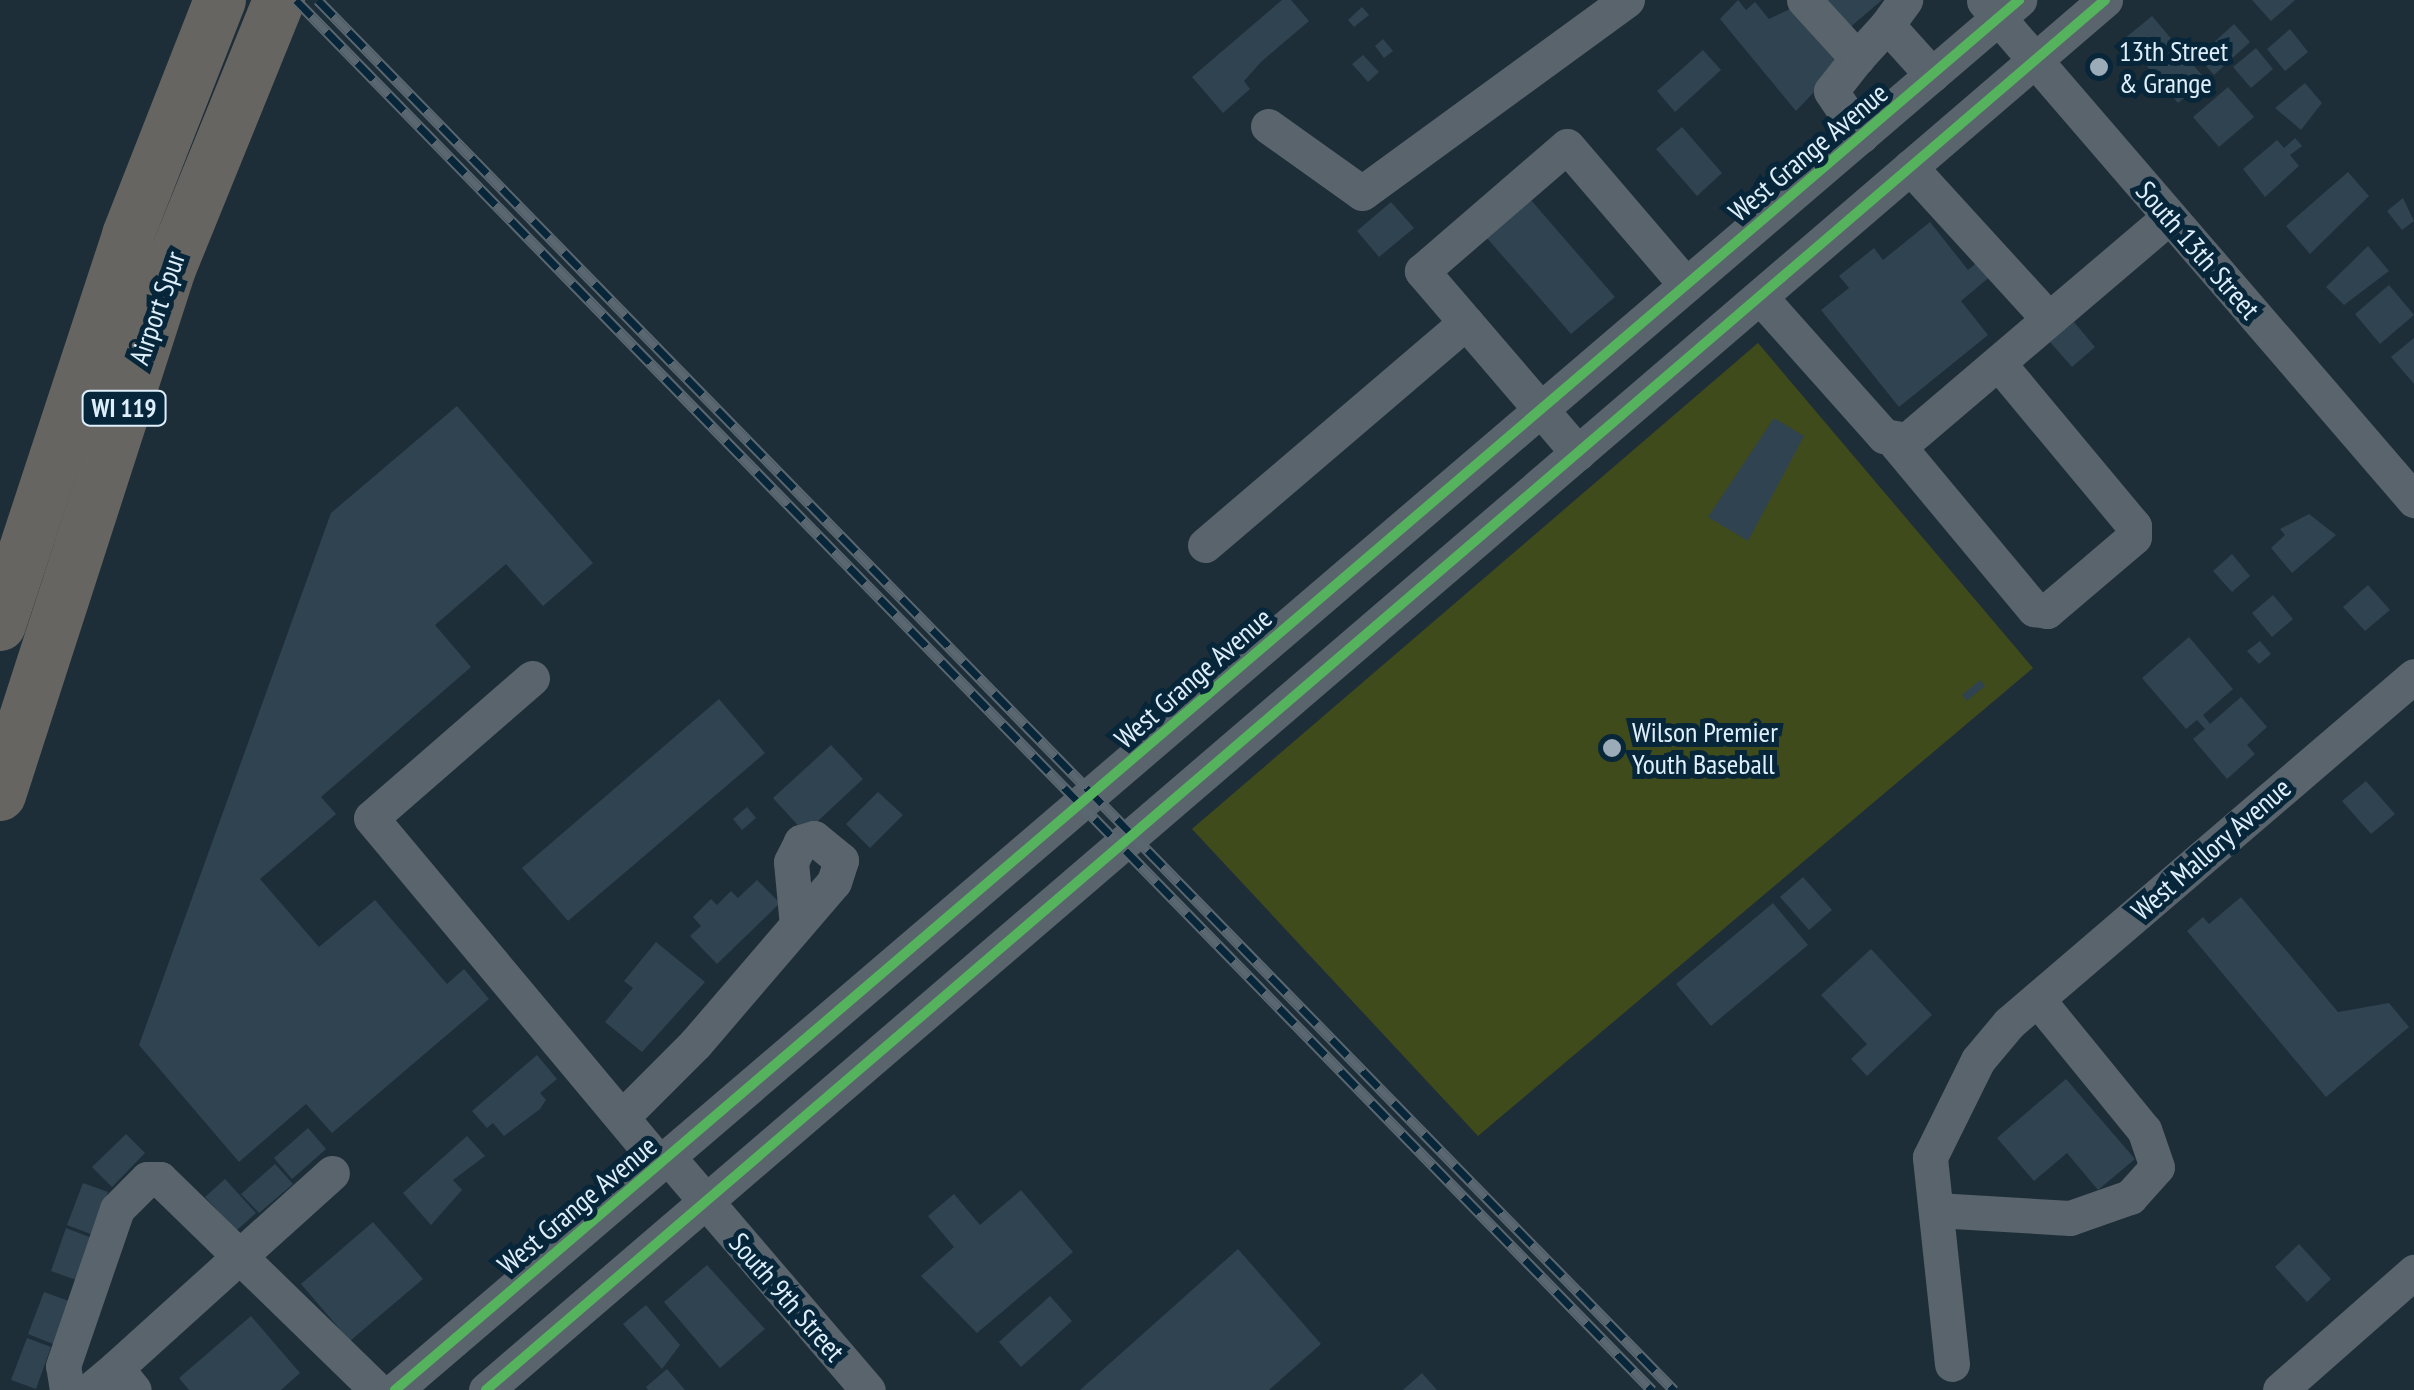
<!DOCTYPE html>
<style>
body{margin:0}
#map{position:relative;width:2414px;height:1390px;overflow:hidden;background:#1e2e39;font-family:"PT Sans Narrow",sans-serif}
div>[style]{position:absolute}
.green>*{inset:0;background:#404b1c}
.building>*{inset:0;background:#2f4350}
.minor>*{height:35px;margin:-17.5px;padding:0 17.5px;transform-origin:17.5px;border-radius:17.5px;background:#59646d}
.highway>*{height:52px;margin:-26px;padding:0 26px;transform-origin:26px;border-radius:26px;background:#676562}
.rail>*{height:11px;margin-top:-5.5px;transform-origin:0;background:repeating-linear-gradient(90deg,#082639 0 22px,#5a6770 0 44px);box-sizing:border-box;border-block:2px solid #5a6770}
.cycleway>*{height:10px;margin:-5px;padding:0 5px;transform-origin:5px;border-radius:5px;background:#56b35d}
.dots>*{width:28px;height:28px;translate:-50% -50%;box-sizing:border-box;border:5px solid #082639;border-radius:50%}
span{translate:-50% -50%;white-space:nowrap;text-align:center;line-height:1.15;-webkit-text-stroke:10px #082639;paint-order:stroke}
.shield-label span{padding:2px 8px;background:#082639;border:2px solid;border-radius:8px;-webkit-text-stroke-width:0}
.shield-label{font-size:25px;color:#deeffc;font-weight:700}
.poi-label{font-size:28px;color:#deeffc}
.left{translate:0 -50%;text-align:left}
.street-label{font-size:28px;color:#deeffc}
</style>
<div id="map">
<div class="green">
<div style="clip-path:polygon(1758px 343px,2033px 668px,1478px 1136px,1192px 829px)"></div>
</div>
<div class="building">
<div style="clip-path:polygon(1282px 0,1291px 0,1309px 21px,1261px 62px,1244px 81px,1250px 89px,1223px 113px,1192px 77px)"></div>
<div style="clip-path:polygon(1738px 0,1746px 10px,1755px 2px,1769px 19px,1796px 6px,1837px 56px,1836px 69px,1796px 111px,1720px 19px)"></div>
<div style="clip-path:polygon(1823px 0,1882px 0,1848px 29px)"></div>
<div style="clip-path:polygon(2252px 0,2295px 0,2271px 21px)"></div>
<div style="clip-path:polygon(1362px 7px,1369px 15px,1354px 27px,1348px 20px)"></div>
<div style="clip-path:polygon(2152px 16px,2206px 80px,2178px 103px,2124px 39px)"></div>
<div style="clip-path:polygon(2234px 24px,2250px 42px,2214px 75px,2198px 57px)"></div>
<div style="clip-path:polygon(2290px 29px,2308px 52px,2285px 71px,2267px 49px)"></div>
<div style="clip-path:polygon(1383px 39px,1393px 51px,1384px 58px,1375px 46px)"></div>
<div style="clip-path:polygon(2256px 48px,2273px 69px,2251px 88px,2233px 67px)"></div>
<div style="clip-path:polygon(1703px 50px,1721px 70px,1675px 112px,1657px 91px)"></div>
<div style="clip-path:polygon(1363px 55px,1379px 72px,1368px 82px,1352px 64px)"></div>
<div style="clip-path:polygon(2305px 83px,2322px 103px,2301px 130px,2275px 108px)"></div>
<div style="clip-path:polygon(2228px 87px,2254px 117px,2219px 147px,2193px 117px)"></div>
<div style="clip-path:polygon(1682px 127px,1722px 173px,1697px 196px,1656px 149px)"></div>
<div style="clip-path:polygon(2295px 138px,2302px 146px,2290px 155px,2299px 166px,2265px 197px,2243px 169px,2277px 140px,2284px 148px)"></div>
<div style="clip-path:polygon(2348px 172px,2369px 196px,2310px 254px,2286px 226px)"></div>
<div style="clip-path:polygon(2403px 198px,2414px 221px,2402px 230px,2387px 211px)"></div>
<div style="clip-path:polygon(1530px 199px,1615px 297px,1571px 334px,1486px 237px)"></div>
<div style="clip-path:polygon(1391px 202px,1414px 228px,1379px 257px,1357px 231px)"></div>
<div style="clip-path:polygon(1930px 222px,1968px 270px,1987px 254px,1999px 269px,1961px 301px,1988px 335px,1899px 407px,1821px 310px,1849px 288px,1839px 276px,1874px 248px,1883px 260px)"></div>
<div style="clip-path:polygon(2368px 246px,2389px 271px,2344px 305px,2326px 287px)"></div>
<div style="clip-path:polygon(2389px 285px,2414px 315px,2380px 344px,2355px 314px)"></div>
<div style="clip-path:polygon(2074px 322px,2095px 347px,2072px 367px,2050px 342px)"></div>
<div style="clip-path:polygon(2414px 338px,2414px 384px,2391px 357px)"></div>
<div style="clip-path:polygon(457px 406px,593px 563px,543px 606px,506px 564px,435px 625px,471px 667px,321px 797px,336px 814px,260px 879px,319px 947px,375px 900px,447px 984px,464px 969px,489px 999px,332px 1133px,306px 1104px,239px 1162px,139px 1045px,331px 513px)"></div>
<div style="clip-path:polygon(1774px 418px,1804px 436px,1748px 541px,1708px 517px)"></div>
<div style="clip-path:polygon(2309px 514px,2336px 535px,2292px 573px,2271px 548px,2285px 535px,2280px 529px)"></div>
<div style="clip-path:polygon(2232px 554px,2250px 576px,2232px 592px,2213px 571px)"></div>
<div style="clip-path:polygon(2368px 585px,2390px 610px,2365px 631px,2343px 607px)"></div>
<div style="clip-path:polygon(2273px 595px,2293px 619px,2272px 637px,2252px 613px)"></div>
<div style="clip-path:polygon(2189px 637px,2233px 689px,2203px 715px,2210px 724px,2241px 697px,2267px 727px,2247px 745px,2255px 754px,2227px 779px,2193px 739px,2205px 729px,2197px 720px,2186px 729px,2142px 678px)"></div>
<div style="clip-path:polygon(2260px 641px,2271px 654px,2259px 664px,2247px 651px)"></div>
<div style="clip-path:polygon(1980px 680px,1985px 686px,1967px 701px,1962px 695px)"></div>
<div style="clip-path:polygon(719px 699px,765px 753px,568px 921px,522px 868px)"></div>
<div style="clip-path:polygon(831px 745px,863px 779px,805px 833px,773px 798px)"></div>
<div style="clip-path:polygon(2366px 781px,2395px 814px,2371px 834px,2342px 801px)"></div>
<div style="clip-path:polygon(878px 792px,903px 815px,870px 848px,846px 824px)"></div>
<div style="clip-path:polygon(747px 807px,756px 818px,742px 830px,733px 819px)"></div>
<div style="clip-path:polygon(1803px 877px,1832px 910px,1809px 930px,1780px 897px)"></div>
<div style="clip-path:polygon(757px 880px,780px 903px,717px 964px,690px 936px,701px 926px,693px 917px,711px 899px,717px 905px,731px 891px,738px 898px)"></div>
<div style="clip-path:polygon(2241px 897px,2338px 1012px,2389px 1003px,2409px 1027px,2326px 1097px,2187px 931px,2203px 917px,2209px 924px)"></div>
<div style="clip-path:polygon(1773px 903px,1808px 945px,1711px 1026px,1676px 984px)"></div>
<div style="clip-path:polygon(656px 942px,705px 982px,642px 1052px,605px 1022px,633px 988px,624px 981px)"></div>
<div style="clip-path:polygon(1871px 949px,1932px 1015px,1867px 1076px,1851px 1059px,1867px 1044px,1821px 995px)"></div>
<div style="clip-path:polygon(537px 1055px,557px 1079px,540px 1093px,546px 1100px,540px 1109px,504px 1136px,493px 1123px,487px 1128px,472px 1111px)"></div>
<div style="clip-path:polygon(2066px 1079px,2135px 1159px,2098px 1190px,2067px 1153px,2034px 1181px,1997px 1138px)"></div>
<div style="clip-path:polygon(308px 1128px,326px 1149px,292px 1179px,274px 1158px)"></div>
<div style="clip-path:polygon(126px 1134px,145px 1153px,112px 1187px,92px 1167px)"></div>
<div style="clip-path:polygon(467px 1136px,485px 1156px,453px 1180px,462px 1190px,431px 1225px,403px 1193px)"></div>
<div style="clip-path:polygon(275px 1164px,293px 1184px,259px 1213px,241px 1194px)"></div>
<div style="clip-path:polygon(225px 1179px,256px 1213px,236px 1231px,205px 1197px)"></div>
<div style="clip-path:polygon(83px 1183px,108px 1192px,93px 1235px,67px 1225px)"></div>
<div style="clip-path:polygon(1021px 1190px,1073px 1252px,977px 1333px,921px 1276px,954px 1247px,928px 1216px,954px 1194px,980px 1225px)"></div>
<div style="clip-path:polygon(373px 1222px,423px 1279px,350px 1341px,301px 1284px)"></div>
<div style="clip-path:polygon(66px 1228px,92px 1238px,76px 1280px,51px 1271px)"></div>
<div style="clip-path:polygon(2299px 1244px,2331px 1279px,2307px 1302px,2275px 1267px)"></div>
<div style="clip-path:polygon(1238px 1249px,1321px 1344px,1269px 1390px,1080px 1390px)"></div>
<div style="clip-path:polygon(707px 1265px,765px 1329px,720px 1368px,664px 1302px)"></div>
<div style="clip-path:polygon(44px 1292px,69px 1301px,53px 1344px,28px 1334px)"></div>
<div style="clip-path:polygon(1050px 1296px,1072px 1321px,1021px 1367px,999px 1342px)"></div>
<div style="clip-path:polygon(646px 1305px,680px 1345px,662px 1369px,623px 1324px)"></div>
<div style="clip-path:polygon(251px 1316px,300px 1373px,281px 1390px,189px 1390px,179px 1378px)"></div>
<div style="clip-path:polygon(27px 1338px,51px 1347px,36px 1389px,11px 1380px)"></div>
<div style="clip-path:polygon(667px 1369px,685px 1390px,648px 1390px,646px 1387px)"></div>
<div style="clip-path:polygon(1422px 1373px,1437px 1390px,1403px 1390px)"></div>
</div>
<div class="minor">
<div style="left:1804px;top:0;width:79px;rotate:47.6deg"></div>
<div style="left:1857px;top:58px;width:42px;rotate:128.2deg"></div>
<div style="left:1831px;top:91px;width:54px;rotate:56.3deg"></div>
<div style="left:1984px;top:1px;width:659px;rotate:49.25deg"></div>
<div style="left:1887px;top:25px;width:31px;rotate:-54deg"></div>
<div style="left:1857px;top:58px;width:45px;rotate:-47.7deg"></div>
<div style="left:1887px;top:25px;width:67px;rotate:48deg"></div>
<div style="left:1268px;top:126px;width:115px;rotate:35.5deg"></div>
<div style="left:1362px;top:193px;width:328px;rotate:-36.1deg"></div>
<div style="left:1910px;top:167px;width:206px;rotate:47.6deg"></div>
<div style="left:1761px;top:298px;width:185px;rotate:48.3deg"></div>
<div style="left:1884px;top:436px;width:23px;rotate:10deg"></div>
<div style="left:1907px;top:440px;width:344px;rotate:-40.4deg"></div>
<div style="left:1894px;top:441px;width:219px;rotate:50.2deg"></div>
<div style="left:2034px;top:609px;width:13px;rotate:9deg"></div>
<div style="left:2047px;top:611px;width:114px;rotate:-40.4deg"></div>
<div style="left:2134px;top:537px;width:11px;rotate:-90deg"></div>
<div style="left:2134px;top:526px;width:212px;rotate:-129.8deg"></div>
<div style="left:1578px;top:453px;width:240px;rotate:-130.6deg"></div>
<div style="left:1422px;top:271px;width:191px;rotate:-40.8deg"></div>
<div style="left:1567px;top:146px;width:183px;rotate:49.4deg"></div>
<div style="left:1205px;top:545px;width:343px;rotate:-40.5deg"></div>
<div style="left:532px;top:678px;width:213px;rotate:139deg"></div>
<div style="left:371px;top:818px;width:451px;rotate:50.1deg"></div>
<div style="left:622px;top:1117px;width:103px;rotate:-45deg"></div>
<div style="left:695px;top:1044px;width:213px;rotate:-49.4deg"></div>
<div style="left:834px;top:882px;width:23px;rotate:-72deg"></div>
<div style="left:841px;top:860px;width:35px;rotate:-141deg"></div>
<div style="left:814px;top:838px;width:14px;rotate:163deg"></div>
<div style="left:801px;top:842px;width:22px;rotate:117deg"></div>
<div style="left:791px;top:862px;width:63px;rotate:84.6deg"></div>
<div style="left:668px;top:1157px;width:307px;rotate:49.4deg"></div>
<div style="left:1936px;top:1210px;width:134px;rotate:3.4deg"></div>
<div style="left:2070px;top:1218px;width:64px;rotate:-19.3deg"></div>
<div style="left:2130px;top:1197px;width:40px;rotate:-48deg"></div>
<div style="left:2157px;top:1167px;width:39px;rotate:-109deg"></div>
<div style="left:2144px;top:1130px;width:169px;rotate:-129.2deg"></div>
<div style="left:1952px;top:1364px;width:208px;rotate:-96.1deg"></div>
<div style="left:1930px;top:1157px;width:108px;rotate:-63.7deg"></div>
<div style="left:1978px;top:1060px;width:48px;rotate:-50deg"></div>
<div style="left:2009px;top:1023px;width:533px;rotate:-40.59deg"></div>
<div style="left:116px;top:1368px;width:291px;rotate:-42.1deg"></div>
<div style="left:67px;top:1390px;width:24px;rotate:-99deg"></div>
<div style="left:63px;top:1366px;width:166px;rotate:-71deg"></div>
<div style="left:117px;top:1209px;width:42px;rotate:-45deg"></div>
<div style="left:147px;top:1179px;width:13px"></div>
<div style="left:160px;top:1179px;width:303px;rotate:44.2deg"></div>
<div style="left:90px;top:1390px;width:34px;rotate:-40deg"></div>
<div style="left:116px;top:1368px;width:28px;rotate:51deg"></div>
<div style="left:395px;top:1390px;width:2138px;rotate:-40.56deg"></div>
<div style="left:486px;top:1390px;width:2134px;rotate:-40.65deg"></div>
<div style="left:2280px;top:1390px;width:179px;rotate:-41.4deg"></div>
</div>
<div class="highway">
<div style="left:0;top:625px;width:410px;rotate:-71.8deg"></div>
<div style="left:128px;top:235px;width:252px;rotate:-68.6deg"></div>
<div style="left:0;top:795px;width:553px;rotate:-72.09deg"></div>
<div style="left:170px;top:269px;width:290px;rotate:-67.9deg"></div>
</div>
<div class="rail">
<div style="left:296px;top:0;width:1942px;rotate:45.71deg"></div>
<div style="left:318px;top:0;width:1942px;rotate:45.71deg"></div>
</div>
<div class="cycleway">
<div style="left:395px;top:1390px;width:2138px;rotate:-40.56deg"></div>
<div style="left:486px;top:1390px;width:2134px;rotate:-40.65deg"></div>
</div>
<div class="dots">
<div style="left:2099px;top:67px;background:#9babb8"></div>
<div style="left:1612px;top:748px;background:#9babb8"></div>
</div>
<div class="shield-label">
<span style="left:124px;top:408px">WI 119</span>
</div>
<div class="poi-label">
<span class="left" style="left:2119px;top:67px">13th Street<br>&amp; Grange</span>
<span class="left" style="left:1632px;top:748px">Wilson Premier<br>Youth Baseball</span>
</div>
<div class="street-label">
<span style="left:1808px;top:152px;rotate:-40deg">West Grange Avenue</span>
<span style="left:2198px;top:250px;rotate:49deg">South 13th Street</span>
<span style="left:157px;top:308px;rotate:-71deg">Airport Spur</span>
<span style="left:1193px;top:678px;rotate:-41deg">West Grange Avenue</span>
<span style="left:2211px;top:849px;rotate:-41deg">West Mallory Avenue</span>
<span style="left:577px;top:1205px;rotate:-40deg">West Grange Avenue</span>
<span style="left:787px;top:1297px;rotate:49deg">South 9th Street</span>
</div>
</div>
